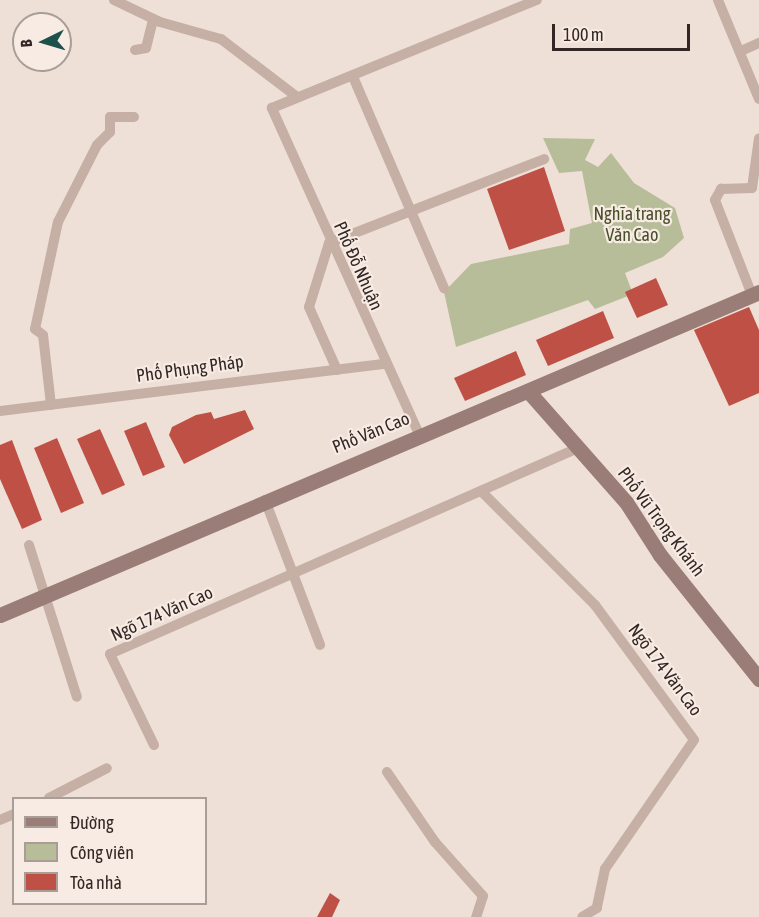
<!DOCTYPE html>
<meta charset="utf-8">
<style>
body{margin:0}
#map{position:relative;width:759px;height:917px;overflow:hidden;background:#efe0d7;font-family:"Asap Condensed",sans-serif}
div>[style]{position:absolute}
.green>*{inset:0;background:#b6bd98}
.building>*{inset:0;background:#bf5045}
.street>*{height:10px;margin:-5px;padding:0 5px;transform-origin:5px;border-radius:5px;background:#c6afa4}
.secondary>*{height:15px;margin:-7.5px;padding:0 7.5px;transform-origin:7.5px;border-radius:7.5px;background:#997d76}
span{translate:-50% -50%;white-space:nowrap;text-align:center;line-height:1.15;-webkit-text-stroke:4.5px #f7ebe3;paint-order:stroke}
.park-label{font-size:18px;color:#474f2a}
.street-label{font-size:18px;color:#322725}
.legend{position:absolute;left:12px;top:797px;width:195px;height:108px;box-sizing:border-box;background:#f7ebe3;border:2px solid #a89d97;margin:0;padding:8px 10px;list-style:none;font-size:18px;color:#322725}
.legend li{display:flex;align-items:center;gap:12px;height:30px}
.legend b{width:30px;border:2px solid #a89d97}
.north{position:absolute;left:12px;top:12px;width:60px;height:60px;box-sizing:border-box;background:#f7ebe3;border:2px solid #a89d97;border-radius:50%;rotate:265deg;font-size:16px;font-weight:700;line-height:24px;text-align:center;color:#322725}
.north::after{content:'';display:block;margin:auto;width:21px;height:27px;background:#1d514c;clip-path:polygon(50% 0,100% 100%,50% 72%,0 100%)}
.scale{position:absolute;left:552px;top:24px;width:138px;height:27px;box-sizing:border-box;border:3px solid #322725;border-top:0;padding-left:8px;font-size:18px;line-height:21px;white-space:nowrap;color:#322725;-webkit-text-stroke:4px #f7ebe3;paint-order:stroke}
</style>
<div id="map">
<div class="green">
<div style="clip-path:polygon(543px 138px,595px 139px,585px 160px,598px 167px,611px 153px,634px 183px,675px 208px,684px 238px,663px 257px,625px 273px,633px 294px,595px 309px,588px 300px,456px 347px,444px 292px,471px 264px,569px 244px,570px 229px,592px 223px,582px 171px,559px 173px)"></div>
</div>
<div class="building">
<div style="clip-path:polygon(544px 167px,565px 231px,509px 250px,487px 189px)"></div>
<div style="clip-path:polygon(656px 278px,668px 305px,637px 318px,625px 292px)"></div>
<div style="clip-path:polygon(749px 307px,759px 330px,759px 393px,729px 406px,694px 330px)"></div>
<div style="clip-path:polygon(603px 311px,614px 338px,548px 366px,536px 340px)"></div>
<div style="clip-path:polygon(516px 351px,526px 375px,465px 401px,454px 378px)"></div>
<div style="clip-path:polygon(245px 410px,254px 429px,184px 464px,169px 435px,172px 427px,196px 415px,211px 412px,214px 419px)"></div>
<div style="clip-path:polygon(146px 422px,165px 467px,143px 476px,124px 431px)"></div>
<div style="clip-path:polygon(100px 429px,125px 485px,102px 495px,77px 439px)"></div>
<div style="clip-path:polygon(57px 438px,84px 503px,61px 513px,34px 448px)"></div>
<div style="clip-path:polygon(12px 440px,42px 520px,22px 529px,0 479px,0 445px)"></div>
<div style="clip-path:polygon(330px 893px,340px 900px,332px 917px,317px 917px)"></div>
</div>
<div class="street">
<div style="left:114px;top:0;width:51px;rotate:25.6deg"></div>
<div style="left:160px;top:22px;width:63px;rotate:15.6deg"></div>
<div style="left:221px;top:39px;width:96px;rotate:37.3deg"></div>
<div style="left:718px;top:0;width:107px;rotate:67.5deg"></div>
<div style="left:135px;top:50px;width:11px;rotate:-10deg"></div>
<div style="left:146px;top:48px;width:30px;rotate:-76deg"></div>
<div style="left:741px;top:51px;width:20px;rotate:-24deg"></div>
<div style="left:354px;top:79px;width:228px;rotate:66.7deg"></div>
<div style="left:752px;top:295px;width:102px;rotate:-111.3deg"></div>
<div style="left:715px;top:200px;width:13px;rotate:-61deg"></div>
<div style="left:721px;top:189px;width:31px;rotate:-2deg"></div>
<div style="left:752px;top:188px;width:50px;rotate:-82deg"></div>
<div style="left:337px;top:370px;width:69px;rotate:-114deg"></div>
<div style="left:309px;top:307px;width:67px;rotate:-72.6deg"></div>
<div style="left:329px;top:243px;width:231px;rotate:-21.3deg"></div>
<div style="left:51px;top:405px;width:70px;rotate:-96.5deg"></div>
<div style="left:43px;top:335px;width:10px;rotate:-143deg"></div>
<div style="left:35px;top:329px;width:109px;rotate:-77.9deg"></div>
<div style="left:58px;top:222px;width:86px;rotate:-63.1deg"></div>
<div style="left:97px;top:145px;width:18px;rotate:-45deg"></div>
<div style="left:110px;top:132px;width:15px;rotate:-90deg"></div>
<div style="left:110px;top:117px;width:24px"></div>
<div style="left:0;top:411px;width:388px;rotate:-7deg"></div>
<div style="left:419px;top:434px;width:358px;rotate:-114.3deg"></div>
<div style="left:272px;top:108px;width:286px;rotate:-22.2deg"></div>
<div style="left:483px;top:493px;width:158px;rotate:45deg"></div>
<div style="left:595px;top:605px;width:167px;rotate:53.7deg"></div>
<div style="left:694px;top:740px;width:157px;rotate:124.6deg"></div>
<div style="left:605px;top:869px;width:40px;rotate:102deg"></div>
<div style="left:597px;top:908px;width:17px;rotate:149deg"></div>
<div style="left:265px;top:500px;width:155px;rotate:69.2deg"></div>
<div style="left:29px;top:545px;width:159px;rotate:72.5deg"></div>
<div style="left:154px;top:745px;width:101px;rotate:-115.8deg"></div>
<div style="left:110px;top:654px;width:511px;rotate:-23.76deg"></div>
<div style="left:387px;top:772px;width:85px;rotate:55.6deg"></div>
<div style="left:435px;top:842px;width:72px;rotate:48.4deg"></div>
<div style="left:483px;top:896px;width:22px;rotate:108deg"></div>
<div style="left:49px;top:798px;width:65px;rotate:-27.3deg"></div>
<div style="left:0;top:820px;width:15px;rotate:-23deg"></div>
</div>
<div class="secondary">
<div style="left:528px;top:391px;width:148px;rotate:48.6deg"></div>
<div style="left:626px;top:502px;width:63px;rotate:57.3deg"></div>
<div style="left:660px;top:555px;width:159px;rotate:51.4deg"></div>
<div style="left:0;top:615px;width:825px;rotate:-23.05deg"></div>
</div>
<div class="park-label">
<span style="left:632px;top:225px">Nghĩa trang<br>Văn Cao</span>
</div>
<div class="street-label">
<span style="left:358px;top:266px;rotate:66deg">Phố Đỗ Nhuận</span>
<span style="left:190px;top:369px;rotate:-8deg">Phố Phụng Pháp</span>
<span style="left:371px;top:433px;rotate:-22deg">Phố Văn Cao</span>
<span style="left:661px;top:522px;rotate:53deg">Phố Vũ Trọng Khánh</span>
<span style="left:162px;top:614px;rotate:-24deg">Ngõ 174 Văn Cao</span>
<span style="left:665px;top:670px;rotate:53deg">Ngõ 174 Văn Cao</span>
</div>
<ul class="legend">
<li><b style="height:8px;background:#997d76"></b>Đường</li>
<li><b style="height:16px;background:#b6bd98"></b>Công viên</li>
<li><b style="height:16px;background:#bf5045"></b>Tòa nhà</li>
</ul>
<div class="north">B</div>
<div class="scale">100 m</div>
</div>
